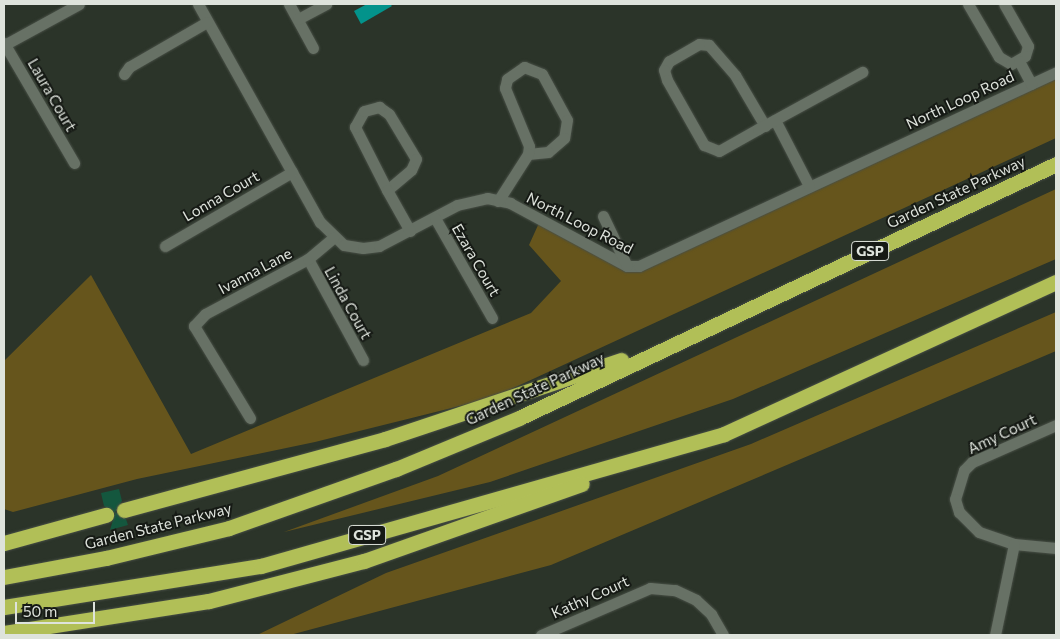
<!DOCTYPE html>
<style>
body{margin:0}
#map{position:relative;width:1060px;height:639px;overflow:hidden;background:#2b3429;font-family:Commissioner,sans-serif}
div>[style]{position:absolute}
.forest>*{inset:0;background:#66551c}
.water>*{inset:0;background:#03938b}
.building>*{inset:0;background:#14573e}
.roads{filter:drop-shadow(0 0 1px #484f46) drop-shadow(0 0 1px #484f46)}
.minor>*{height:11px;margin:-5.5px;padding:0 5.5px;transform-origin:5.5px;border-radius:5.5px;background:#677165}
.motorway>*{height:15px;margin:-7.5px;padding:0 7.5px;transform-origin:7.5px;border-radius:7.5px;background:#b1bf57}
span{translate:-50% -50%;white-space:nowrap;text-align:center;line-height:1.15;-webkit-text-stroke:4px #161a15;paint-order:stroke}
.shield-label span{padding:1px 4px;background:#161a15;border:1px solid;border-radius:4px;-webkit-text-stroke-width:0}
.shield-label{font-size:14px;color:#dee3dc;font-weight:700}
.street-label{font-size:15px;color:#dee3dc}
.frame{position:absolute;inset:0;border:5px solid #dee3dc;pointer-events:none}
.scale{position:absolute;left:15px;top:602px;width:80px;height:22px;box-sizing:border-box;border:2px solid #dee3dc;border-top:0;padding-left:6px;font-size:15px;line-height:18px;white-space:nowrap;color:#dee3dc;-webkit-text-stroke:4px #161a15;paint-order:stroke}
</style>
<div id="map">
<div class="forest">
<div style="clip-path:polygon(1056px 73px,1056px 138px,492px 398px,315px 442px,137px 479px,13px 512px,4px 509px,4px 361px,91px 275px,191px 454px,531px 313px,561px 281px,529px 245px,539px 223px,634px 267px)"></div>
<div style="clip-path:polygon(1056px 189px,1056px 259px,733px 399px,490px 482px,284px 532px,438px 476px)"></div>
<div style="clip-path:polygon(1056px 312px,1056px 351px,551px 565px,290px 635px,257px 635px,386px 573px,751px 444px)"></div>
</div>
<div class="water">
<div style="clip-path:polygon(367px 4px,390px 4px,392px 6px,361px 24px,354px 11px)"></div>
</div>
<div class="building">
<div style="clip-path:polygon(119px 489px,122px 501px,115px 512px,126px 519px,128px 525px,110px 530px,115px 513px,104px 506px,101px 493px)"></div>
</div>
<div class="roads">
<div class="minor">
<div style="left:198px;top:4px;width:250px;rotate:60.8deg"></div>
<div style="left:320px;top:222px;width:33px;rotate:44deg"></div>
<div style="left:344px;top:245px;width:19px;rotate:9deg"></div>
<div style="left:363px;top:248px;width:16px;rotate:-7deg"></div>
<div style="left:379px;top:246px;width:88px;rotate:-27.7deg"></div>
<div style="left:457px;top:205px;width:31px;rotate:-13deg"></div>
<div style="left:487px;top:198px;width:24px;rotate:12deg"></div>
<div style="left:510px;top:203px;width:133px;rotate:28.3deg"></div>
<div style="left:627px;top:266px;width:12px"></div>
<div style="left:639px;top:266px;width:460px;rotate:-24.9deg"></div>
<div style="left:289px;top:4px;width:50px;rotate:61.4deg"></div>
<div style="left:968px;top:4px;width:61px;rotate:59.7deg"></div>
<div style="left:999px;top:57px;width:14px;rotate:30deg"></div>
<div style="left:1011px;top:64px;width:16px;rotate:-30deg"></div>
<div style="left:1025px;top:56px;width:10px;rotate:-73deg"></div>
<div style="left:1028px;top:46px;width:48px;rotate:-119.7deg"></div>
<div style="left:298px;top:19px;width:32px;rotate:-28deg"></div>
<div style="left:4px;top:43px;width:139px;rotate:59.7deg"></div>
<div style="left:6px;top:44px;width:83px;rotate:-28.7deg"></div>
<div style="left:1019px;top:61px;width:26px;rotate:62deg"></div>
<div style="left:524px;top:67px;width:19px;rotate:21deg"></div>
<div style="left:542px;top:74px;width:52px;rotate:61.5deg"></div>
<div style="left:567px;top:120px;width:18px;rotate:99deg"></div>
<div style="left:564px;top:138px;width:21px;rotate:139deg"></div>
<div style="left:548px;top:152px;width:20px;rotate:174deg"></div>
<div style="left:528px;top:154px;width:8px;rotate:-83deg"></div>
<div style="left:529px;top:146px;width:63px;rotate:-112.5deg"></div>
<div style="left:505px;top:88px;width:9px;rotate:-77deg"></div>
<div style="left:507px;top:79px;width:21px;rotate:-35deg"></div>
<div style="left:124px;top:74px;width:9px;rotate:-54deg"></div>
<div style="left:129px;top:67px;width:90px;rotate:-30deg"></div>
<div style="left:379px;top:107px;width:12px;rotate:35deg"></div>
<div style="left:389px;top:114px;width:52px;rotate:59deg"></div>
<div style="left:416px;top:159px;width:12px;rotate:114deg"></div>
<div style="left:411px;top:170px;width:31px;rotate:140deg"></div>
<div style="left:387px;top:190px;width:71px;rotate:-116.9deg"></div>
<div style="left:355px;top:127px;width:18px;rotate:-61deg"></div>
<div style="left:364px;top:111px;width:16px;rotate:-15deg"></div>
<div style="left:775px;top:120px;width:74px;rotate:62.7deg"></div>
<div style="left:765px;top:126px;width:59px;rotate:-120.5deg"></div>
<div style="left:735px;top:75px;width:40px;rotate:-131deg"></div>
<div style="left:709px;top:45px;width:10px;rotate:-174deg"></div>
<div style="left:699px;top:44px;width:34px;rotate:150deg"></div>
<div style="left:669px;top:61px;width:10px;rotate:119deg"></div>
<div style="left:664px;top:70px;width:10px;rotate:73deg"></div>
<div style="left:667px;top:80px;width:75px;rotate:60.4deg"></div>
<div style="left:704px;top:145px;width:16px;rotate:22deg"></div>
<div style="left:719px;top:151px;width:45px;rotate:-29.4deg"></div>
<div style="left:758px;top:129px;width:119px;rotate:-28.7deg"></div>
<div style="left:387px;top:190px;width:47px;rotate:60.7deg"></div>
<div style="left:498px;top:201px;width:56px;rotate:-57.4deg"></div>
<div style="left:603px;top:216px;width:55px;rotate:64.4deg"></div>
<div style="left:435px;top:218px;width:115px;rotate:60.3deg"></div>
<div style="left:165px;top:246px;width:147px;rotate:-30.2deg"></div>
<div style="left:308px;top:259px;width:115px;rotate:61.4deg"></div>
<div style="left:250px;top:418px;width:108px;rotate:-121.3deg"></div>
<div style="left:194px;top:326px;width:16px;rotate:-47deg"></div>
<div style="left:205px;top:314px;width:117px;rotate:-28.1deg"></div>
<div style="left:308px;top:259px;width:33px;rotate:-40deg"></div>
<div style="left:1056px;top:425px;width:92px;rotate:156.2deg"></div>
<div style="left:972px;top:462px;width:11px;rotate:135deg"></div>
<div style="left:964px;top:470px;width:30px;rotate:107deg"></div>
<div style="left:955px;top:499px;width:14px;rotate:73deg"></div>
<div style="left:959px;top:512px;width:28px;rotate:45deg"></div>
<div style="left:979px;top:532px;width:37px;rotate:19deg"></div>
<div style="left:1014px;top:544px;width:42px;rotate:5.4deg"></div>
<div style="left:541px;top:635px;width:119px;rotate:-23.3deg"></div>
<div style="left:650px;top:588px;width:25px;rotate:5deg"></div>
<div style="left:675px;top:590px;width:23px;rotate:25deg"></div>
<div style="left:696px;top:600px;width:21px;rotate:43deg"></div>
<div style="left:711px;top:614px;width:24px;rotate:60deg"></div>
<div style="left:995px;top:635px;width:93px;rotate:-78.2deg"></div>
</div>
<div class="motorway">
<div style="left:124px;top:510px;width:270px;rotate:-15.2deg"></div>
<div style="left:385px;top:439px;width:249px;rotate:-18.5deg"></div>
<div style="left:4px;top:543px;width:106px;rotate:-15.4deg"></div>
<div style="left:4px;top:577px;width:104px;rotate:-10.6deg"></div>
<div style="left:106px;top:558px;width:127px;rotate:-13.7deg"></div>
<div style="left:229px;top:528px;width:177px;rotate:-19.5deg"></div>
<div style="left:396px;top:469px;width:133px;rotate:-22.5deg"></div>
<div style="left:519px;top:418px;width:594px;rotate:-25.31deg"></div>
<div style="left:4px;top:607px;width:260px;rotate:-9.1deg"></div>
<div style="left:261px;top:566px;width:481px;rotate:-15.9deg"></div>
<div style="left:724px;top:434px;width:365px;rotate:-24.6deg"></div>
<div style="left:4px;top:633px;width:207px;rotate:-8.9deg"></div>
<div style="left:209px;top:601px;width:160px;rotate:-14.5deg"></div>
<div style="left:364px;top:561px;width:231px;rotate:-19.5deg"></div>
</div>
</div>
<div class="shield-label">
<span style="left:870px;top:251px">GSP</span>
<span style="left:367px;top:535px">GSP</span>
</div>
<div class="street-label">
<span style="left:52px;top:95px;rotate:60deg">Laura Court</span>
<span style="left:960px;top:100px;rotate:-25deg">North Loop Road</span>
<span style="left:956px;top:192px;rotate:-25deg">Garden State Parkway</span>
<span style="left:221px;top:196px;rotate:-30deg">Lonna Court</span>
<span style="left:580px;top:223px;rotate:27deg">North Loop Road</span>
<span style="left:476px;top:260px;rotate:60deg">Ezara Court</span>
<span style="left:255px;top:271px;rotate:-28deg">Ivanna Lane</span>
<span style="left:348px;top:303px;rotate:61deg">Linda Court</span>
<span style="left:535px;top:389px;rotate:-25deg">Garden State Parkway</span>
<span style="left:1002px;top:434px;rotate:-25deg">Amy Court</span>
<span style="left:158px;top:526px;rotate:-14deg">Garden State Parkway</span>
<span style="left:590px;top:597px;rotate:-24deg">Kathy Court</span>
</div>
<div class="frame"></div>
<div class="scale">50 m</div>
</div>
